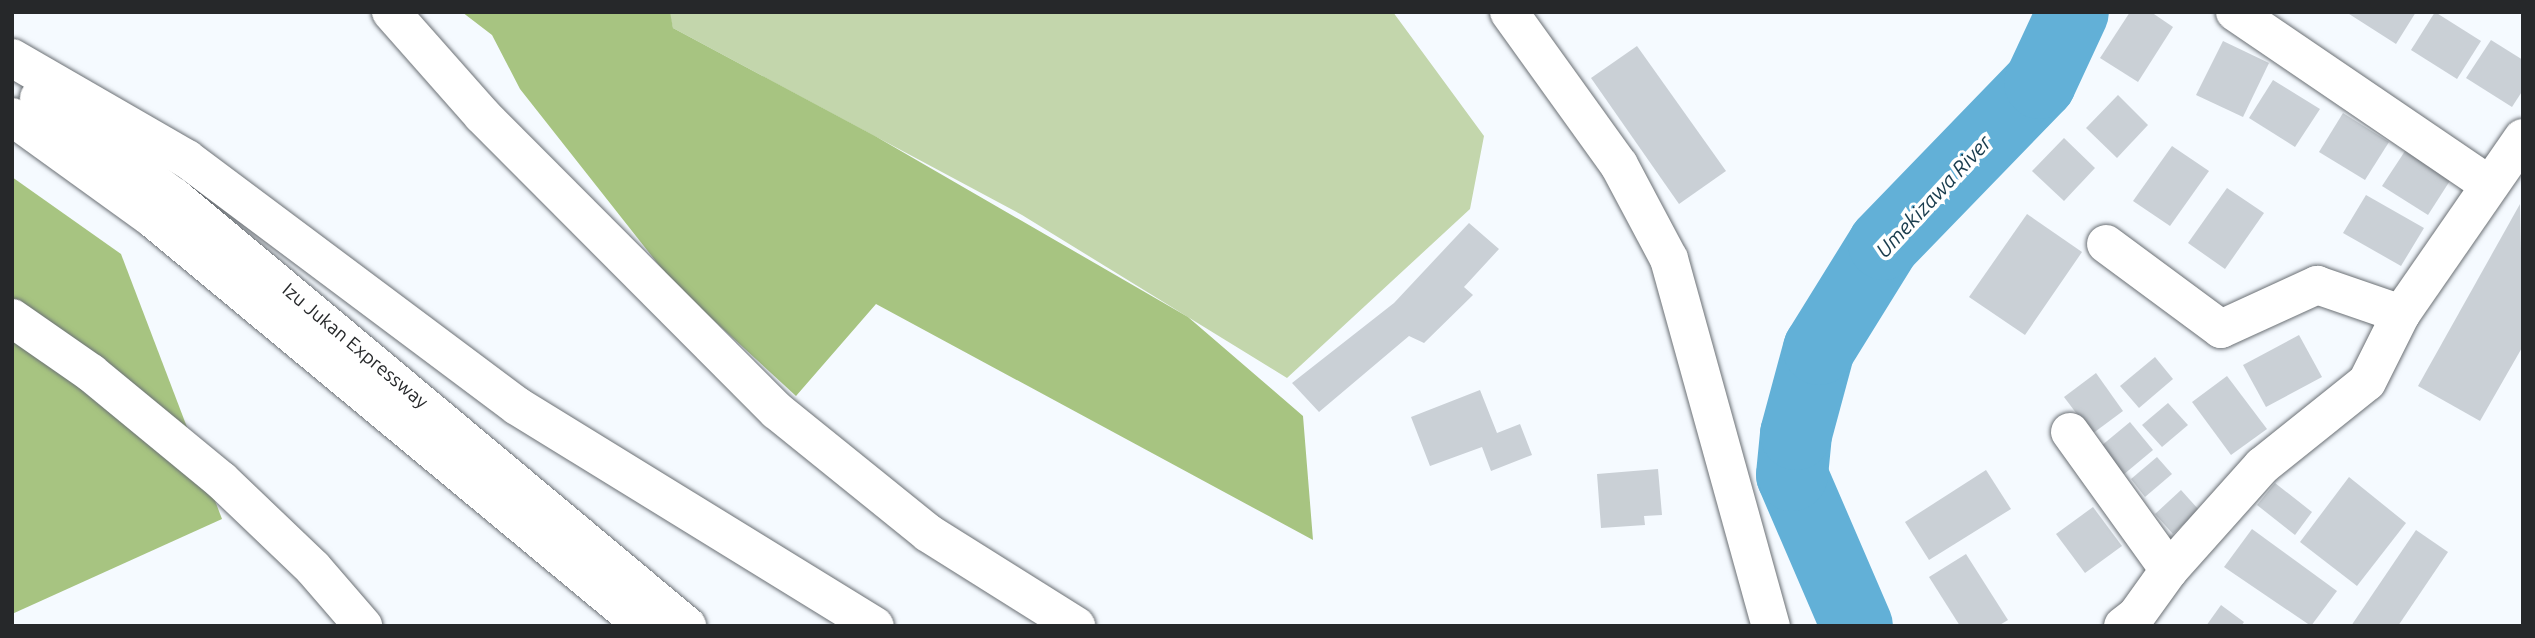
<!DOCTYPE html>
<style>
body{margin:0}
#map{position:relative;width:2535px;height:638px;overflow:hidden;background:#f5faff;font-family:Ubuntu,sans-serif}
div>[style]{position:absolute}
.green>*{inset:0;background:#c3d6ac}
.forest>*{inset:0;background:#a7c481}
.river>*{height:72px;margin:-36px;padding:0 36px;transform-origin:36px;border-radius:36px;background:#62b0d7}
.building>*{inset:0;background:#cad0d6}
.roads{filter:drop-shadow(0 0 2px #6b7075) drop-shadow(0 0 2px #6b7075)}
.street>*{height:38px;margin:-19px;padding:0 19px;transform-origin:19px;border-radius:19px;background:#fff}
.highway>*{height:38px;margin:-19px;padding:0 19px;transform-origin:19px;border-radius:19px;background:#fff}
span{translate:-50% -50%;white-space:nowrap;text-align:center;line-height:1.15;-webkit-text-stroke:7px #fff;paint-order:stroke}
.street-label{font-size:19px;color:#26282a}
.water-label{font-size:21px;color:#183b4c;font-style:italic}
.frame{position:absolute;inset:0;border:14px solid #26282a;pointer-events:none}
</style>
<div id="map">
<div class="green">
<div style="clip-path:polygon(669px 12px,1393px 12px,1484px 136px,1470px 209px,1287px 378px,1022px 215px,673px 28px)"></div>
</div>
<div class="forest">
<div style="clip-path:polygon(462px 12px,670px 12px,673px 28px,875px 136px,1188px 317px,1303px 416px,1313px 540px,876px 304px,796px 396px,673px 283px,520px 89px,492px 35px)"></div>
<div style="clip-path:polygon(12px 177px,121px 254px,222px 519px,12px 614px)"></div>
</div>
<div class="river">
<div style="left:1857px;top:626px;width:164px;rotate:-113.3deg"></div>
<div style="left:1792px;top:475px;width:41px;rotate:-84.4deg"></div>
<div style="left:1796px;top:434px;width:88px;rotate:-74.9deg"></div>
<div style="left:1819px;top:349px;width:123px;rotate:-58.2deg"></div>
<div style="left:1884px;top:244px;width:224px;rotate:-45.9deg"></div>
<div style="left:2040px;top:83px;width:78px;rotate:-65.1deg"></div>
</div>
<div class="building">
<div style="clip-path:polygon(2130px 12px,2151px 12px,2173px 27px,2138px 82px,2100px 58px)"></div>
<div style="clip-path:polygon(2346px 12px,2416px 12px,2396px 44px)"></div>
<div style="clip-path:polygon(2435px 12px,2481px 41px,2457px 79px,2411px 50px)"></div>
<div style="clip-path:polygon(2491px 40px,2523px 60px,2523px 90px,2512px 107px,2466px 78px)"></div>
<div style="clip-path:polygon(2223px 41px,2269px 63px,2243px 117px,2196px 95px)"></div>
<div style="clip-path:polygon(1637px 46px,1726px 171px,1679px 204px,1591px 78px)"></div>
<div style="clip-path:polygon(2273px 80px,2320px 109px,2295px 147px,2249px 118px)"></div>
<div style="clip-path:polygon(2118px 95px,2148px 125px,2117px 158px,2086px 128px)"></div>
<div style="clip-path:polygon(2343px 113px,2389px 142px,2365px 180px,2319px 152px)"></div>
<div style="clip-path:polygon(2064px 138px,2095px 168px,2064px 201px,2032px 171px)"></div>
<div style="clip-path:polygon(2172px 146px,2209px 171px,2170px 226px,2133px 201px)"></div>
<div style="clip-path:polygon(2407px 148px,2453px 176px,2428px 215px,2382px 186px)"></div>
<div style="clip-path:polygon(2227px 188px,2264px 213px,2225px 269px,2188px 243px)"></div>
<div style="clip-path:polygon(2366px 195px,2424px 228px,2401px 266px,2343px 233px)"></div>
<div style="clip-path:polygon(2520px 204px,2523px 346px,2480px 421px,2418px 386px)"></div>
<div style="clip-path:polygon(2027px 214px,2082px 252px,2025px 335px,1969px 297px)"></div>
<div style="clip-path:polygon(1469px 223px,1499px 249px,1464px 287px,1473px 295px,1424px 343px,1409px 336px,1319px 412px,1292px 383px,1394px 303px)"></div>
<div style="clip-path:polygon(2299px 335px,2322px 377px,2266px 407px,2243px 365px)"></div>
<div style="clip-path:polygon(2155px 357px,2173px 379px,2139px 408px,2120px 386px)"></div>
<div style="clip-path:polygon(2096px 373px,2123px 411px,2092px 434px,2064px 397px)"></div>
<div style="clip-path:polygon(2227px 376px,2267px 429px,2231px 455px,2192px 402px)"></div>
<div style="clip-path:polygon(1480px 390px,1497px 433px,1520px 424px,1532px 455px,1491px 471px,1482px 447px,1430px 466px,1411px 417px)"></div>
<div style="clip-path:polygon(2168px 403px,2188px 425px,2162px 447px,2142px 425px)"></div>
<div style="clip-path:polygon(2130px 422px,2153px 450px,2123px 475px,2101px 446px)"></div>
<div style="clip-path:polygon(2157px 457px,2172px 474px,2145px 497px,2131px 479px)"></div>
<div style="clip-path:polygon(1658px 469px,1662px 515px,1644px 516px,1645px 525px,1601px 528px,1597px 474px)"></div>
<div style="clip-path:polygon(1986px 470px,2011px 509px,1929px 560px,1905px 522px)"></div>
<div style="clip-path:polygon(2349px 477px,2406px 523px,2357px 586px,2300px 542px)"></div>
<div style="clip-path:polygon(2275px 483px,2312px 512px,2295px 535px,2257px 505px)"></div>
<div style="clip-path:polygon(2181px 490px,2199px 510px,2173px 534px,2155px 514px)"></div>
<div style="clip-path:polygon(2093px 507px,2122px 546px,2085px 573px,2056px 534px)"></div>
<div style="clip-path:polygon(2252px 529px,2337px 591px,2311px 626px,2224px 567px)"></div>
<div style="clip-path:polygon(2416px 530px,2448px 552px,2398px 626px,2351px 626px)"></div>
<div style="clip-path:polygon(1966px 554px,2008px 620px,1998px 626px,1960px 626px,1929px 577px)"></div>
<div style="clip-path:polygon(2221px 605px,2244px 622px,2241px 626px,2206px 626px)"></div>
</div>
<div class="roads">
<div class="street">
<div style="left:391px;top:12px;width:137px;rotate:48.5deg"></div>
<div style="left:482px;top:115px;width:418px;rotate:45.1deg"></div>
<div style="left:777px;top:411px;width:194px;rotate:38.9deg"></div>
<div style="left:928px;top:533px;width:175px;rotate:32.1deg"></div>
<div style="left:1509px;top:12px;width:188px;rotate:54.3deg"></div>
<div style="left:1619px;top:165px;width:106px;rotate:62deg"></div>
<div style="left:1669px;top:259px;width:381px;rotate:74.5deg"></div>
<div style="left:2235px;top:12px;width:306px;rotate:34.2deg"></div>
<div style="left:2106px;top:244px;width:143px;rotate:36.5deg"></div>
<div style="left:2221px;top:329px;width:106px;rotate:-24.6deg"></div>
<div style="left:2317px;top:285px;width:89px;rotate:19deg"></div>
<div style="left:12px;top:318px;width:96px;rotate:34.8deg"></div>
<div style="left:91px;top:373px;width:168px;rotate:39.5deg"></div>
<div style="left:221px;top:480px;width:127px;rotate:43.7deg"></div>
<div style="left:313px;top:568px;width:77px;rotate:49.2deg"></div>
<div style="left:2070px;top:432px;width:170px;rotate:54.3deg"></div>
<div style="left:2123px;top:626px;width:16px;rotate:-38deg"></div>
<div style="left:2136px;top:616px;width:57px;rotate:-54.3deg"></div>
<div style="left:2169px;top:570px;width:140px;rotate:-48.2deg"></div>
<div style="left:2262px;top:466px;width:134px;rotate:-38.7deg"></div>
<div style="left:2367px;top:382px;width:76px;rotate:-63.4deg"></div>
<div style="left:2401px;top:314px;width:214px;rotate:-55.3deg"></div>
</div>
<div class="highway">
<div style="left:12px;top:58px;width:202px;rotate:30deg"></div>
<div style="left:187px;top:159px;width:412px;rotate:36.8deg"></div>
<div style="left:517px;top:406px;width:420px;rotate:31.6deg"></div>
<div style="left:39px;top:98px;width:167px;rotate:36.3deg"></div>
<div style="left:174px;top:197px;width:669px;rotate:39.9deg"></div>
<div style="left:12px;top:117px;width:173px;rotate:35.8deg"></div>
<div style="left:152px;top:218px;width:639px;rotate:39.67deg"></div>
</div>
</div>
<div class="street-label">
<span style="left:355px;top:346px;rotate:40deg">Izu Jukan Expressway</span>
</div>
<div class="water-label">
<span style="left:1933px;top:196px;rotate:-47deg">Umekizawa River</span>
</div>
<div class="frame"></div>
</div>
